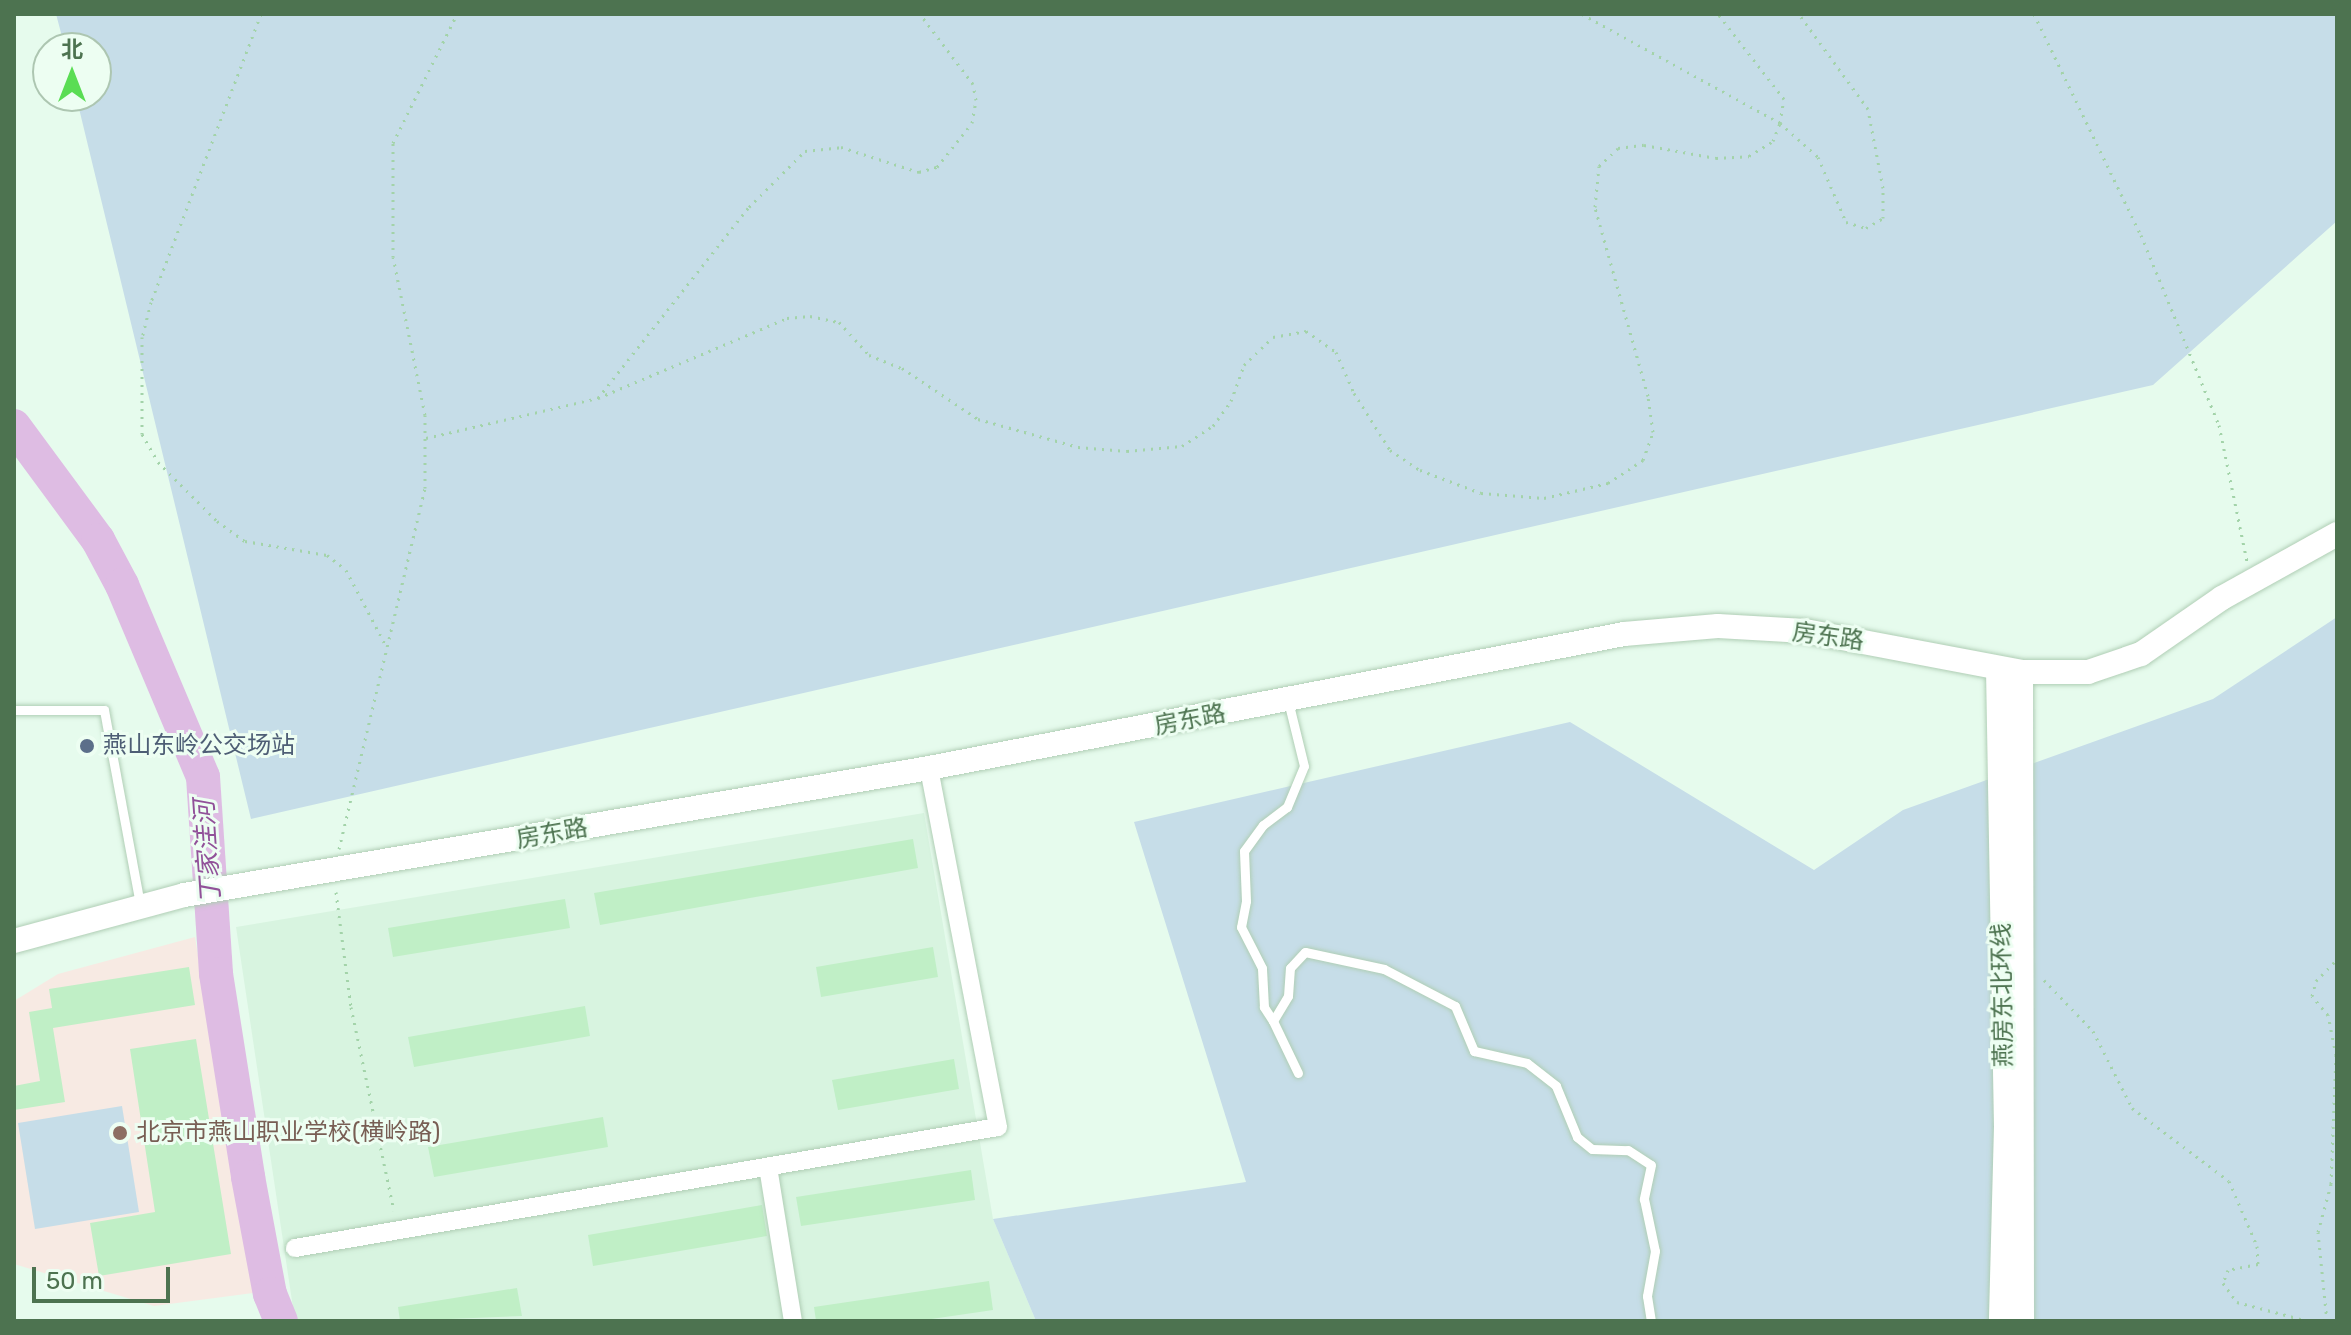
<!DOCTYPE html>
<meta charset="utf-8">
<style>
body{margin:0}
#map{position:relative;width:2351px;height:1335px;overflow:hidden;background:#e6fbed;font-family:Rubik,"Noto Sans SC",sans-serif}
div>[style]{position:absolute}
.residential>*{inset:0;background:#d8f4e0}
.education>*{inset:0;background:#f7eae3}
.green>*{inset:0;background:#c6dde8}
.river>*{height:34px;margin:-17px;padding:0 17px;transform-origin:17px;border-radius:17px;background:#debce3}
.building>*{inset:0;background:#c0efc6}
.path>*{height:3px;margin-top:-1.5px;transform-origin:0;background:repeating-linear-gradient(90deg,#a3d3a9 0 2px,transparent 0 8px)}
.roads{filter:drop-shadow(0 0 2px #b0ceb5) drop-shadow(0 0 2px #b0ceb5)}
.lane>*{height:9px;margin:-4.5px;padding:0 4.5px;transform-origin:4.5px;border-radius:4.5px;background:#fff}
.street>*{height:18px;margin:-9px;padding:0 9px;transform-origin:9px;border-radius:9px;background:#fff}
.secondary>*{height:24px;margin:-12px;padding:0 12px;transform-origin:12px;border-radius:12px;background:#fff}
.dots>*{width:22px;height:22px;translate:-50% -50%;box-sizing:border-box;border:4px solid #edfef2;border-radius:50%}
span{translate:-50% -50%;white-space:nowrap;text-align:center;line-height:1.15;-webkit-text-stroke:6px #edfef2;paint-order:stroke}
.street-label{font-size:24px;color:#4d7350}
.service-label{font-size:24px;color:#4e5e75}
.left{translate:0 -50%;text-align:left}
.education-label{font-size:24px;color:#785e54}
.water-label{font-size:26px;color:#915199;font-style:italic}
.frame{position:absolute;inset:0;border:16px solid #4d7350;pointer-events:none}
.north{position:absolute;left:32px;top:32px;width:80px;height:80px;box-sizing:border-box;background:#edfef2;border:2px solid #adc6b1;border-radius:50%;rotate:0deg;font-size:22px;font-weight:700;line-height:32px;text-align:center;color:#4d7350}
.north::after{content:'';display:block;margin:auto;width:28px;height:36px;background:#5add54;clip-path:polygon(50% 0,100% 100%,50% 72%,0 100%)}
.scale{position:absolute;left:32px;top:1267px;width:138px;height:36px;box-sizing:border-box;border:4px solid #4d7350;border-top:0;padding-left:10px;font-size:24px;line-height:28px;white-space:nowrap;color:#4d7350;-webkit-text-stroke:6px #edfef2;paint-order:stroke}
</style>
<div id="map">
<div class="residential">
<div style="clip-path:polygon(924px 813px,993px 1219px,1036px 1321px,295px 1321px,236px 927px)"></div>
</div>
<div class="education">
<div style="clip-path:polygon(195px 937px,253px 1293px,154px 1306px,14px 1264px,14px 1001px,58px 974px)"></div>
</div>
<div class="green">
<div style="clip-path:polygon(56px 14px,2337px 14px,2337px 221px,2153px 385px,251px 819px,76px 96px,96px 96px,96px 48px,65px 48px)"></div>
<div style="clip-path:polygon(2337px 617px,2337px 1321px,1036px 1321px,993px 1219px,1246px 1182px,1134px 822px,1570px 722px,1814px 870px,1903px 810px,2213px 699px)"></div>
<div style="clip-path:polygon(122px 1106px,139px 1212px,35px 1229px,18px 1123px)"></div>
</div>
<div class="river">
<div style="left:14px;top:426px;width:142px;rotate:53.6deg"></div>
<div style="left:98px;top:540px;width:51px;rotate:61.9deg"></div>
<div style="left:122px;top:585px;width:208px;rotate:67.1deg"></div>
<div style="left:203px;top:777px;width:197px;rotate:86.2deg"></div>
<div style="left:216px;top:974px;width:206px;rotate:81deg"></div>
<div style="left:248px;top:1177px;width:119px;rotate:79.4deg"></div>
<div style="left:270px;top:1294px;width:29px;rotate:68deg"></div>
</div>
<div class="building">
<div style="clip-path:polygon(913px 839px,918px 868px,600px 925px,594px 893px)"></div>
<div style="clip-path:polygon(565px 899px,570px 928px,393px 957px,388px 928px)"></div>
<div style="clip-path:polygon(933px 947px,938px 977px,821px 997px,816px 967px)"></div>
<div style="clip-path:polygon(189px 967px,195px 1005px,53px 1028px,65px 1102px,14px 1110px,14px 1086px,40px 1081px,29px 1012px,52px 1008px,49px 989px)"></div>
<div style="clip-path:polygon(585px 1006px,590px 1036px,414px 1067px,408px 1037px)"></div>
<div style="clip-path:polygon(196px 1039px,231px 1254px,99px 1276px,90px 1223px,155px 1212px,130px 1049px)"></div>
<div style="clip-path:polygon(954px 1059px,959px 1089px,838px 1110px,832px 1080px)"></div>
<div style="clip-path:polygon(603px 1117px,608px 1147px,434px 1177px,428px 1147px)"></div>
<div style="clip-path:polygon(971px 1170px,975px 1200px,801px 1226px,796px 1197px)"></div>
<div style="clip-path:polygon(762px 1205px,767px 1236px,593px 1266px,588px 1235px)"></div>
<div style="clip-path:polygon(989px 1281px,993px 1310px,918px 1321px,816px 1321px,814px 1307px)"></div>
<div style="clip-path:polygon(517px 1288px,522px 1316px,400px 1321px,398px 1307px)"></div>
</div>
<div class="path">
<div style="left:261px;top:14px;width:308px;rotate:110.9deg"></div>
<div style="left:151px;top:302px;width:36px;rotate:104deg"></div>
<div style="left:142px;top:337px;width:97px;rotate:90deg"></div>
<div style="left:142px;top:434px;width:32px;rotate:60deg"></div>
<div style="left:158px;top:462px;width:83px;rotate:45deg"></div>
<div style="left:217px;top:521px;width:34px;rotate:36deg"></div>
<div style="left:245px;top:541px;width:83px;rotate:9.7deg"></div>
<div style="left:327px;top:555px;width:24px;rotate:38deg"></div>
<div style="left:346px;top:570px;width:84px;rotate:62.2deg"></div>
<div style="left:1582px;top:14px;width:226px;rotate:28.8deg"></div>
<div style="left:1780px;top:123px;width:51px;rotate:41.8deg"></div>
<div style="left:1818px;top:157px;width:71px;rotate:66.7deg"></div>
<div style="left:1846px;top:222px;width:21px;rotate:17deg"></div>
<div style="left:1866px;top:228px;width:20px;rotate:-30deg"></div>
<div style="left:1883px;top:218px;width:30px;rotate:-90deg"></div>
<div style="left:1883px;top:188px;width:80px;rotate:-100.8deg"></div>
<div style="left:1868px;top:109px;width:117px;rotate:-126deg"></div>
<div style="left:2034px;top:14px;width:246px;rotate:64.2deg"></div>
<div style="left:2141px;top:235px;width:205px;rotate:67.7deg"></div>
<div style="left:2219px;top:425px;width:139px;rotate:78.4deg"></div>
<div style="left:598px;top:398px;width:205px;rotate:-22.9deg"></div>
<div style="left:787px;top:318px;width:23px;rotate:-5deg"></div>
<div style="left:810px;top:316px;width:30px;rotate:12deg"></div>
<div style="left:839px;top:322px;width:45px;rotate:47.7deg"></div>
<div style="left:869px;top:355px;width:35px;rotate:22deg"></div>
<div style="left:902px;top:368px;width:92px;rotate:33.9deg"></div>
<div style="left:978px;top:419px;width:104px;rotate:15.6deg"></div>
<div style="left:1078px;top:447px;width:49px;rotate:4.7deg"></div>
<div style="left:1127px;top:451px;width:55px;rotate:-5.2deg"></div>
<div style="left:1182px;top:446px;width:37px;rotate:-33deg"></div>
<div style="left:1213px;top:426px;width:31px;rotate:-54deg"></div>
<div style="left:1231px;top:401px;width:38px;rotate:-70deg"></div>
<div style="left:1244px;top:365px;width:40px;rotate:-44deg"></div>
<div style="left:1273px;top:337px;width:34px;rotate:-10deg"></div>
<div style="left:1306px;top:331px;width:37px;rotate:35deg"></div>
<div style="left:1336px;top:352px;width:45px;rotate:66.3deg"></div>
<div style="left:1354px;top:393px;width:67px;rotate:57.7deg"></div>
<div style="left:1390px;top:450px;width:36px;rotate:34deg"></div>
<div style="left:1420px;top:470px;width:65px;rotate:20.7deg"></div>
<div style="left:1481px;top:493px;width:63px;rotate:4.5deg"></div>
<div style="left:1544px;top:498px;width:66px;rotate:-13.2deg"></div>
<div style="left:1608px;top:483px;width:42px;rotate:-33.3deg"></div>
<div style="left:1643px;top:460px;width:30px;rotate:-70deg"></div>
<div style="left:1653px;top:432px;width:36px;rotate:-98deg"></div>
<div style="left:1648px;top:396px;width:196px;rotate:-105.7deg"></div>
<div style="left:1595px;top:207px;width:41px;rotate:-84.4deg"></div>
<div style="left:1599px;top:166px;width:26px;rotate:-43deg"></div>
<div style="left:1618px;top:148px;width:26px;rotate:-7deg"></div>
<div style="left:1644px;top:145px;width:73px;rotate:10.2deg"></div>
<div style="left:1716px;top:158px;width:33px;rotate:-3deg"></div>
<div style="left:1749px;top:156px;width:28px;rotate:-32deg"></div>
<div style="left:1773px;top:141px;width:19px;rotate:-69deg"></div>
<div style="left:1780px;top:123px;width:24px;rotate:-81deg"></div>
<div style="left:1784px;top:99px;width:108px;rotate:-127.8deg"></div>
<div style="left:426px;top:438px;width:177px;rotate:-13.1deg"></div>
<div style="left:598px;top:398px;width:243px;rotate:-51.7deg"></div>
<div style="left:749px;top:207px;width:79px;rotate:-45deg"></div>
<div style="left:805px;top:151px;width:36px;rotate:-6deg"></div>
<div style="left:841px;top:147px;width:82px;rotate:17.8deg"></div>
<div style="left:919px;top:172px;width:19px;rotate:-16deg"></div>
<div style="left:937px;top:167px;width:56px;rotate:-51.5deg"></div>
<div style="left:972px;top:123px;width:23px;rotate:-80deg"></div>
<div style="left:976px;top:100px;width:16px;rotate:-101deg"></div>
<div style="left:973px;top:84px;width:88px;rotate:-127.1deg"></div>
<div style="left:339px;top:849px;width:371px;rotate:-76.6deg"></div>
<div style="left:425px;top:488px;width:73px;rotate:-90deg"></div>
<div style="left:425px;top:415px;width:161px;rotate:-101.4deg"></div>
<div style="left:393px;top:257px;width:114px;rotate:-90deg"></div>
<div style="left:393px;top:143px;width:144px;rotate:-63.6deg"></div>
<div style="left:336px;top:892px;width:116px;rotate:82.6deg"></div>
<div style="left:351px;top:1007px;width:208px;rotate:78.1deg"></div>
<div style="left:2044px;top:980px;width:71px;rotate:46.1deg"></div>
<div style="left:2093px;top:1031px;width:86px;rotate:63.1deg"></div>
<div style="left:2132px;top:1108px;width:121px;rotate:37deg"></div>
<div style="left:2229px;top:1181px;width:71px;rotate:66.7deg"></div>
<div style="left:2257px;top:1246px;width:18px;rotate:87deg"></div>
<div style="left:2258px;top:1264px;width:31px;rotate:169deg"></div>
<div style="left:2228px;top:1270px;width:14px;rotate:111deg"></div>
<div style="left:2223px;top:1283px;width:24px;rotate:54deg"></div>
<div style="left:2237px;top:1302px;width:73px;rotate:15deg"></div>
<div style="left:2327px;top:1321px;width:89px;rotate:-95.8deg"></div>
<div style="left:2318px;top:1232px;width:50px;rotate:-74.8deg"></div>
<div style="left:2331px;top:1184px;width:129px;rotate:-87.8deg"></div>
<div style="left:2336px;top:1055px;width:41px;rotate:-101.3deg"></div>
<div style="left:2328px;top:1015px;width:25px;rotate:-130deg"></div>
<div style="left:2312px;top:996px;width:16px;rotate:-75deg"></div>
<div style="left:2316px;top:981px;width:30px;rotate:-46deg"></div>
</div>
<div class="roads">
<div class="lane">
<div style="left:14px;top:710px;width:90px"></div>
<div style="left:104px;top:710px;width:198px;rotate:79.5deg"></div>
<div style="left:1273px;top:1021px;width:17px;rotate:-123deg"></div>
<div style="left:1264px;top:1007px;width:39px;rotate:-93deg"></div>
<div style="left:1262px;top:968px;width:46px;rotate:-117.1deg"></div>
<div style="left:1241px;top:927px;width:26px;rotate:-79deg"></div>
<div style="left:1246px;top:901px;width:50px;rotate:-92.3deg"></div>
<div style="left:1244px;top:851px;width:32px;rotate:-54deg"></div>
<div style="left:1263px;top:825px;width:30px;rotate:-37deg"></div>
<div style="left:1287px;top:807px;width:44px;rotate:-67.5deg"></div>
<div style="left:1304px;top:766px;width:67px;rotate:-103.8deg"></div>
<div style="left:1298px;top:1073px;width:58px;rotate:-115.7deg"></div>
<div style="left:1273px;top:1021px;width:29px;rotate:-59deg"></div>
<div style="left:1288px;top:996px;width:28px;rotate:-86deg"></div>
<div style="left:1290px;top:968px;width:22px;rotate:-47deg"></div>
<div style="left:1305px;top:952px;width:81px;rotate:12.1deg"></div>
<div style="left:1384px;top:969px;width:80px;rotate:27.5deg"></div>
<div style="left:1455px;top:1006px;width:49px;rotate:67.1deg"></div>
<div style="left:1474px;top:1051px;width:54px;rotate:12.8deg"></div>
<div style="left:1527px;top:1063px;width:37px;rotate:38deg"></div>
<div style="left:1556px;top:1086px;width:55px;rotate:67.6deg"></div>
<div style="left:1577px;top:1137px;width:19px;rotate:39deg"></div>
<div style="left:1592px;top:1149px;width:36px;rotate:2deg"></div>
<div style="left:1628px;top:1150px;width:27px;rotate:33deg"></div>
<div style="left:1651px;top:1165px;width:35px;rotate:102deg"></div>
<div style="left:1644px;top:1199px;width:53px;rotate:78.1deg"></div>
<div style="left:1655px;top:1251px;width:46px;rotate:100.1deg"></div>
<div style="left:1647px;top:1296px;width:25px;rotate:81deg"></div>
</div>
<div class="street">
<div style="left:768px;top:1167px;width:156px;rotate:80.8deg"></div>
<div style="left:295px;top:1248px;width:713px;rotate:-9.77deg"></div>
<div style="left:998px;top:1127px;width:366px;rotate:-100.9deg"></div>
</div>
<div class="secondary">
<div style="left:1998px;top:669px;width:457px;rotate:89deg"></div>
<div style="left:2006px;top:1126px;width:195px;rotate:91.5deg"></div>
<div style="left:2021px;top:672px;width:649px;rotate:89.91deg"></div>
<div style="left:14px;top:941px;width:176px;rotate:-15.1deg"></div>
<div style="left:184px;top:895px;width:756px;rotate:-9.67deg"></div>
<div style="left:929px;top:768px;width:708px;rotate:-10.91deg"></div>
<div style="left:1624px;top:634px;width:94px;rotate:-4.9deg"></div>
<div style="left:1718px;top:626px;width:87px;rotate:3.3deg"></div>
<div style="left:1805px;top:631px;width:220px;rotate:10.7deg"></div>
<div style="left:2021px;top:672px;width:67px"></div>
<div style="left:2088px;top:672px;width:56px;rotate:-18.8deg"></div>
<div style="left:2141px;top:654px;width:98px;rotate:-34.7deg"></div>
<div style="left:2222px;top:598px;width:132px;rotate:-29.1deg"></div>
</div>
</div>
<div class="dots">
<div style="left:87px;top:746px;background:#5c6f8a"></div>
<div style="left:120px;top:1133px;background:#8d6e63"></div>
</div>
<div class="street-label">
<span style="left:1828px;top:637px;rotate:8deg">房东路</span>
<span style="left:1190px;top:720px;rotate:-11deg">房东路</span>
<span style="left:552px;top:834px;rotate:-10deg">房东路</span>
<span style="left:2003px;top:995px;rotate:-91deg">燕房东北环线</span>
</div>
<div class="service-label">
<span class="left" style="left:103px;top:746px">燕山东岭公交场站</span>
</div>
<div class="education-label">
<span class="left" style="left:136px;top:1133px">北京市燕山职业学校(横岭路)</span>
</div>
<div class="water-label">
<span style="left:208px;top:852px;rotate:-94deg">丁家洼河</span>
</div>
<div class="frame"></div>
<div class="north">北</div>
<div class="scale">50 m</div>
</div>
